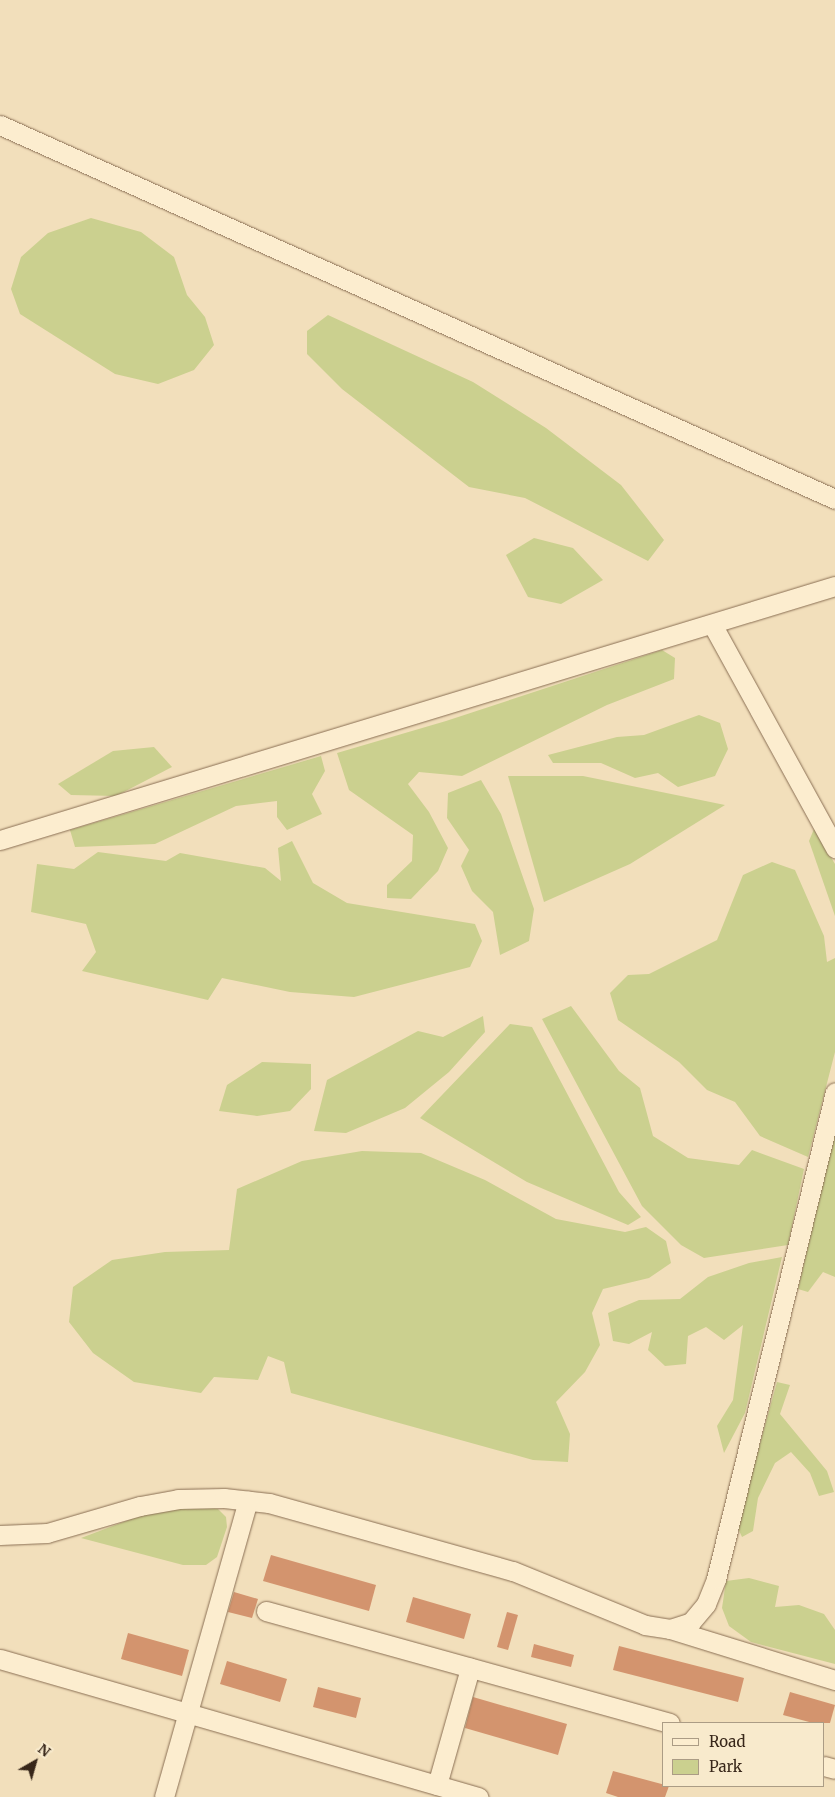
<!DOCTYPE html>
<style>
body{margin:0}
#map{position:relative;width:835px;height:1797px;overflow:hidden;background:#f2dfbb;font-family:Merriweather,serif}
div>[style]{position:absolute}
.green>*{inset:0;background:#cbd08f}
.building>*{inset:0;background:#d3946e}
.roads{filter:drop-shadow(0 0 1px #8a6f54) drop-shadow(0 0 1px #8a6f54)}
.minor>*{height:19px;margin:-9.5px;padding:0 9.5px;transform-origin:9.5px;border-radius:9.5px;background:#fcedcf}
span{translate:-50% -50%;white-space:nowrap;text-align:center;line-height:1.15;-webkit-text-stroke:4px #f8eacc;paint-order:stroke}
.legend{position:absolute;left:662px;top:1722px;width:162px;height:65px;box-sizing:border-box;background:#f8eacc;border:1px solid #ab9c85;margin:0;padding:6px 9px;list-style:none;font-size:15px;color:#38271a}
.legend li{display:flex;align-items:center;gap:10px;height:25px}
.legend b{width:25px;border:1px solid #ab9c85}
.north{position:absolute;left:10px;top:1737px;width:50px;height:50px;-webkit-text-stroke:4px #f8eacc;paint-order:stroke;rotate:38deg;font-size:14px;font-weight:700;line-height:20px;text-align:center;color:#38271a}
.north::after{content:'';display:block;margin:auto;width:18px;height:22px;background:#38271a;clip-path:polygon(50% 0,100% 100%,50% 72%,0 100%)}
</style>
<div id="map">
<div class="green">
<div style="clip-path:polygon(91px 218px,141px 232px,174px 257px,187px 295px,205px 317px,214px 345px,194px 370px,158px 384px,115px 374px,20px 314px,11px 289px,21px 257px,48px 233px)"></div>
<div style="clip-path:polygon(328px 315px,473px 382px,546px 428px,621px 485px,664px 540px,648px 561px,525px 498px,469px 487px,342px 389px,307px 354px,307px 331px)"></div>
<div style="clip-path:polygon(534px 538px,573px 548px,603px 580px,561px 604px,528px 597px,506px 555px)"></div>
<div style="clip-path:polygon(662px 650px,675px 658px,674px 679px,607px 705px,462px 776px,419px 772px,408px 784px,429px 812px,448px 848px,438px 871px,411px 899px,387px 898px,387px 885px,412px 861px,413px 835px,349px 790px,337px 753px,446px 721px)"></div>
<div style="clip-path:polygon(699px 715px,720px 723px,728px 749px,715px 776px,678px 787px,658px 773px,635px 778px,601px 763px,553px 763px,548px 755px,617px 737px,644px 735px)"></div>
<div style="clip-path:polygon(154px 747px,172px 767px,116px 796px,71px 795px,58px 784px,113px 751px)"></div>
<div style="clip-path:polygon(321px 756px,325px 771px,312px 794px,322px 814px,287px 830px,277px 817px,277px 801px,236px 806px,155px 844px,75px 847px,70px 830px)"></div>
<div style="clip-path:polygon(508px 776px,583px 776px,725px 805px,630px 864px,544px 902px)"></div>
<div style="clip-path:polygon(481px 780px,501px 814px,534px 909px,529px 941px,500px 955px,493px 912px,472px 891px,461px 866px,469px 850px,447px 818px,448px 793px)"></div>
<div style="clip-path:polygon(814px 829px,835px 864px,835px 916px,809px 841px)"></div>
<div style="clip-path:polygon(292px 841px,313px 883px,347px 903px,475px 924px,482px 941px,470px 967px,354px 997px,290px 992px,222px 978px,208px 1000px,82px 971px,96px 952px,86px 924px,31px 912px,37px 864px,74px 869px,98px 852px,166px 861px,180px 853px,265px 868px,281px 881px,278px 848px)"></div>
<div style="clip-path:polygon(772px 862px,795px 870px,824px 936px,827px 962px,835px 958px,835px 1052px,808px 1157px,760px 1136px,735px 1102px,707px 1090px,679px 1062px,618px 1020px,610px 993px,628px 975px,649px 974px,717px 940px,743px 875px)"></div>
<div style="clip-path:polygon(571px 1006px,619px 1071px,640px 1088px,653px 1136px,688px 1158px,739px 1165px,752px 1150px,804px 1169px,788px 1245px,704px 1258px,681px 1245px,642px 1206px,542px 1019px)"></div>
<div style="clip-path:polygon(483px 1016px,485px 1032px,449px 1072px,405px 1108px,346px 1133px,314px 1131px,327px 1080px,418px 1031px,443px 1037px)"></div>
<div style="clip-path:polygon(510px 1024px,532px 1027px,619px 1192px,641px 1217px,628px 1225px,527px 1182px,420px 1118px)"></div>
<div style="clip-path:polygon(262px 1062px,311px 1064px,311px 1089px,290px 1111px,257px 1116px,219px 1111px,227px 1085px)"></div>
<div style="clip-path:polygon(835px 1129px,835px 1277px,823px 1272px,808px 1292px,798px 1289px)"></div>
<div style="clip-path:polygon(362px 1151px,421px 1153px,485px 1180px,556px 1219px,625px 1232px,646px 1227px,666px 1241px,671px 1263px,649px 1278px,603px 1289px,592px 1313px,600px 1345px,585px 1372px,556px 1402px,570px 1434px,568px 1462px,533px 1460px,291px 1393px,284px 1362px,268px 1356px,258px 1380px,214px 1377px,201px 1393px,134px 1382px,93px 1353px,69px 1322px,73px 1287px,112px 1260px,165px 1252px,229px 1250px,237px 1189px,302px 1161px)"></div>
<div style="clip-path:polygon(782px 1257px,745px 1413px,724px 1453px,717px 1426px,733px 1400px,743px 1325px,724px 1340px,706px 1327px,688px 1336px,686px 1364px,665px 1366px,648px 1350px,652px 1332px,629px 1344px,613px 1341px,608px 1313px,639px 1300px,680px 1299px,708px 1277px,749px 1263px)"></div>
<div style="clip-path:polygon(777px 1382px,790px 1385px,780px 1414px,827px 1471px,834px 1492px,819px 1496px,810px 1473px,791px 1452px,775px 1463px,758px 1498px,753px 1531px,742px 1537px,737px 1526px)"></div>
<div style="clip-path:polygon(203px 1505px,218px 1509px,226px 1517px,227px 1527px,217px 1557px,206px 1565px,183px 1565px,81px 1538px,134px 1518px,166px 1509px)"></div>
<div style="clip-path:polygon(749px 1578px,779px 1586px,775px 1607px,799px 1605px,824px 1614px,835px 1630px,835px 1664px,751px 1642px,729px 1626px,722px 1608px,726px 1581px)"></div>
</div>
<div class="building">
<div style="clip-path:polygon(271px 1555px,376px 1585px,369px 1611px,263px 1581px)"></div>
<div style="clip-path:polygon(234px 1592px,258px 1599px,252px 1618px,228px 1612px)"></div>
<div style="clip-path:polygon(413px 1597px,471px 1614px,464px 1639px,406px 1622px)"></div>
<div style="clip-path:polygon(507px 1612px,518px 1615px,508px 1650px,497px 1647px)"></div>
<div style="clip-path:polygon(128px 1633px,189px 1650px,182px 1676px,121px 1659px)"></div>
<div style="clip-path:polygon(534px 1644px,574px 1655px,571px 1667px,531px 1657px)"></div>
<div style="clip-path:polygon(619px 1646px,744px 1678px,738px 1702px,613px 1670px)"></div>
<div style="clip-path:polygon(227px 1661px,287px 1679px,280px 1702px,220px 1684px)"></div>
<div style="clip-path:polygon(318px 1687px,361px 1698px,356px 1718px,313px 1707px)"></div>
<div style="clip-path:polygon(790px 1692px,835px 1705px,830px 1723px,813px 1723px,783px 1715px)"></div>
<div style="clip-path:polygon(473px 1697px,567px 1724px,558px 1755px,465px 1728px)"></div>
<div style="clip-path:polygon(613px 1771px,669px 1786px,665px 1797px,618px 1797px,606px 1793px)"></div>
</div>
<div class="roads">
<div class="minor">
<div style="left:0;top:125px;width:915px;rotate:24.13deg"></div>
<div style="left:712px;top:624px;width:256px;rotate:61.2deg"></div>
<div style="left:0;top:840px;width:873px;rotate:-16.92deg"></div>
<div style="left:0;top:1535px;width:47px;rotate:-2.4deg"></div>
<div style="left:47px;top:1533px;width:97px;rotate:-16.2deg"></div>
<div style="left:140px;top:1506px;width:39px;rotate:-10deg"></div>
<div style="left:178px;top:1499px;width:46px;rotate:-1.2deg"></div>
<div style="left:224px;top:1498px;width:45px;rotate:6.3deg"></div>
<div style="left:269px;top:1503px;width:253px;rotate:15.6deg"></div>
<div style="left:513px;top:1571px;width:143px;rotate:22.2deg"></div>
<div style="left:645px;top:1625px;width:25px;rotate:9deg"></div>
<div style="left:670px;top:1629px;width:22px;rotate:-18deg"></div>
<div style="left:691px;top:1622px;width:23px;rotate:-50deg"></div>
<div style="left:706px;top:1604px;width:27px;rotate:-68deg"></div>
<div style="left:716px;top:1579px;width:501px;rotate:-76.27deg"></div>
<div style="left:266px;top:1611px;width:419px;rotate:15.5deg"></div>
<div style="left:670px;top:1629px;width:173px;rotate:17.2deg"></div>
<div style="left:0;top:1659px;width:498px;rotate:16.1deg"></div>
<div style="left:824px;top:1766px;width:11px;rotate:15deg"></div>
<div style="left:437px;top:1785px;width:122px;rotate:-74.2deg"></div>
<div style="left:164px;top:1797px;width:308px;rotate:-74.2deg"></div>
</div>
</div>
<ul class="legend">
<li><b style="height:6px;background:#fcedcf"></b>Road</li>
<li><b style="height:14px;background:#cbd08f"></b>Park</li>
</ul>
<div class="north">N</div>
</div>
